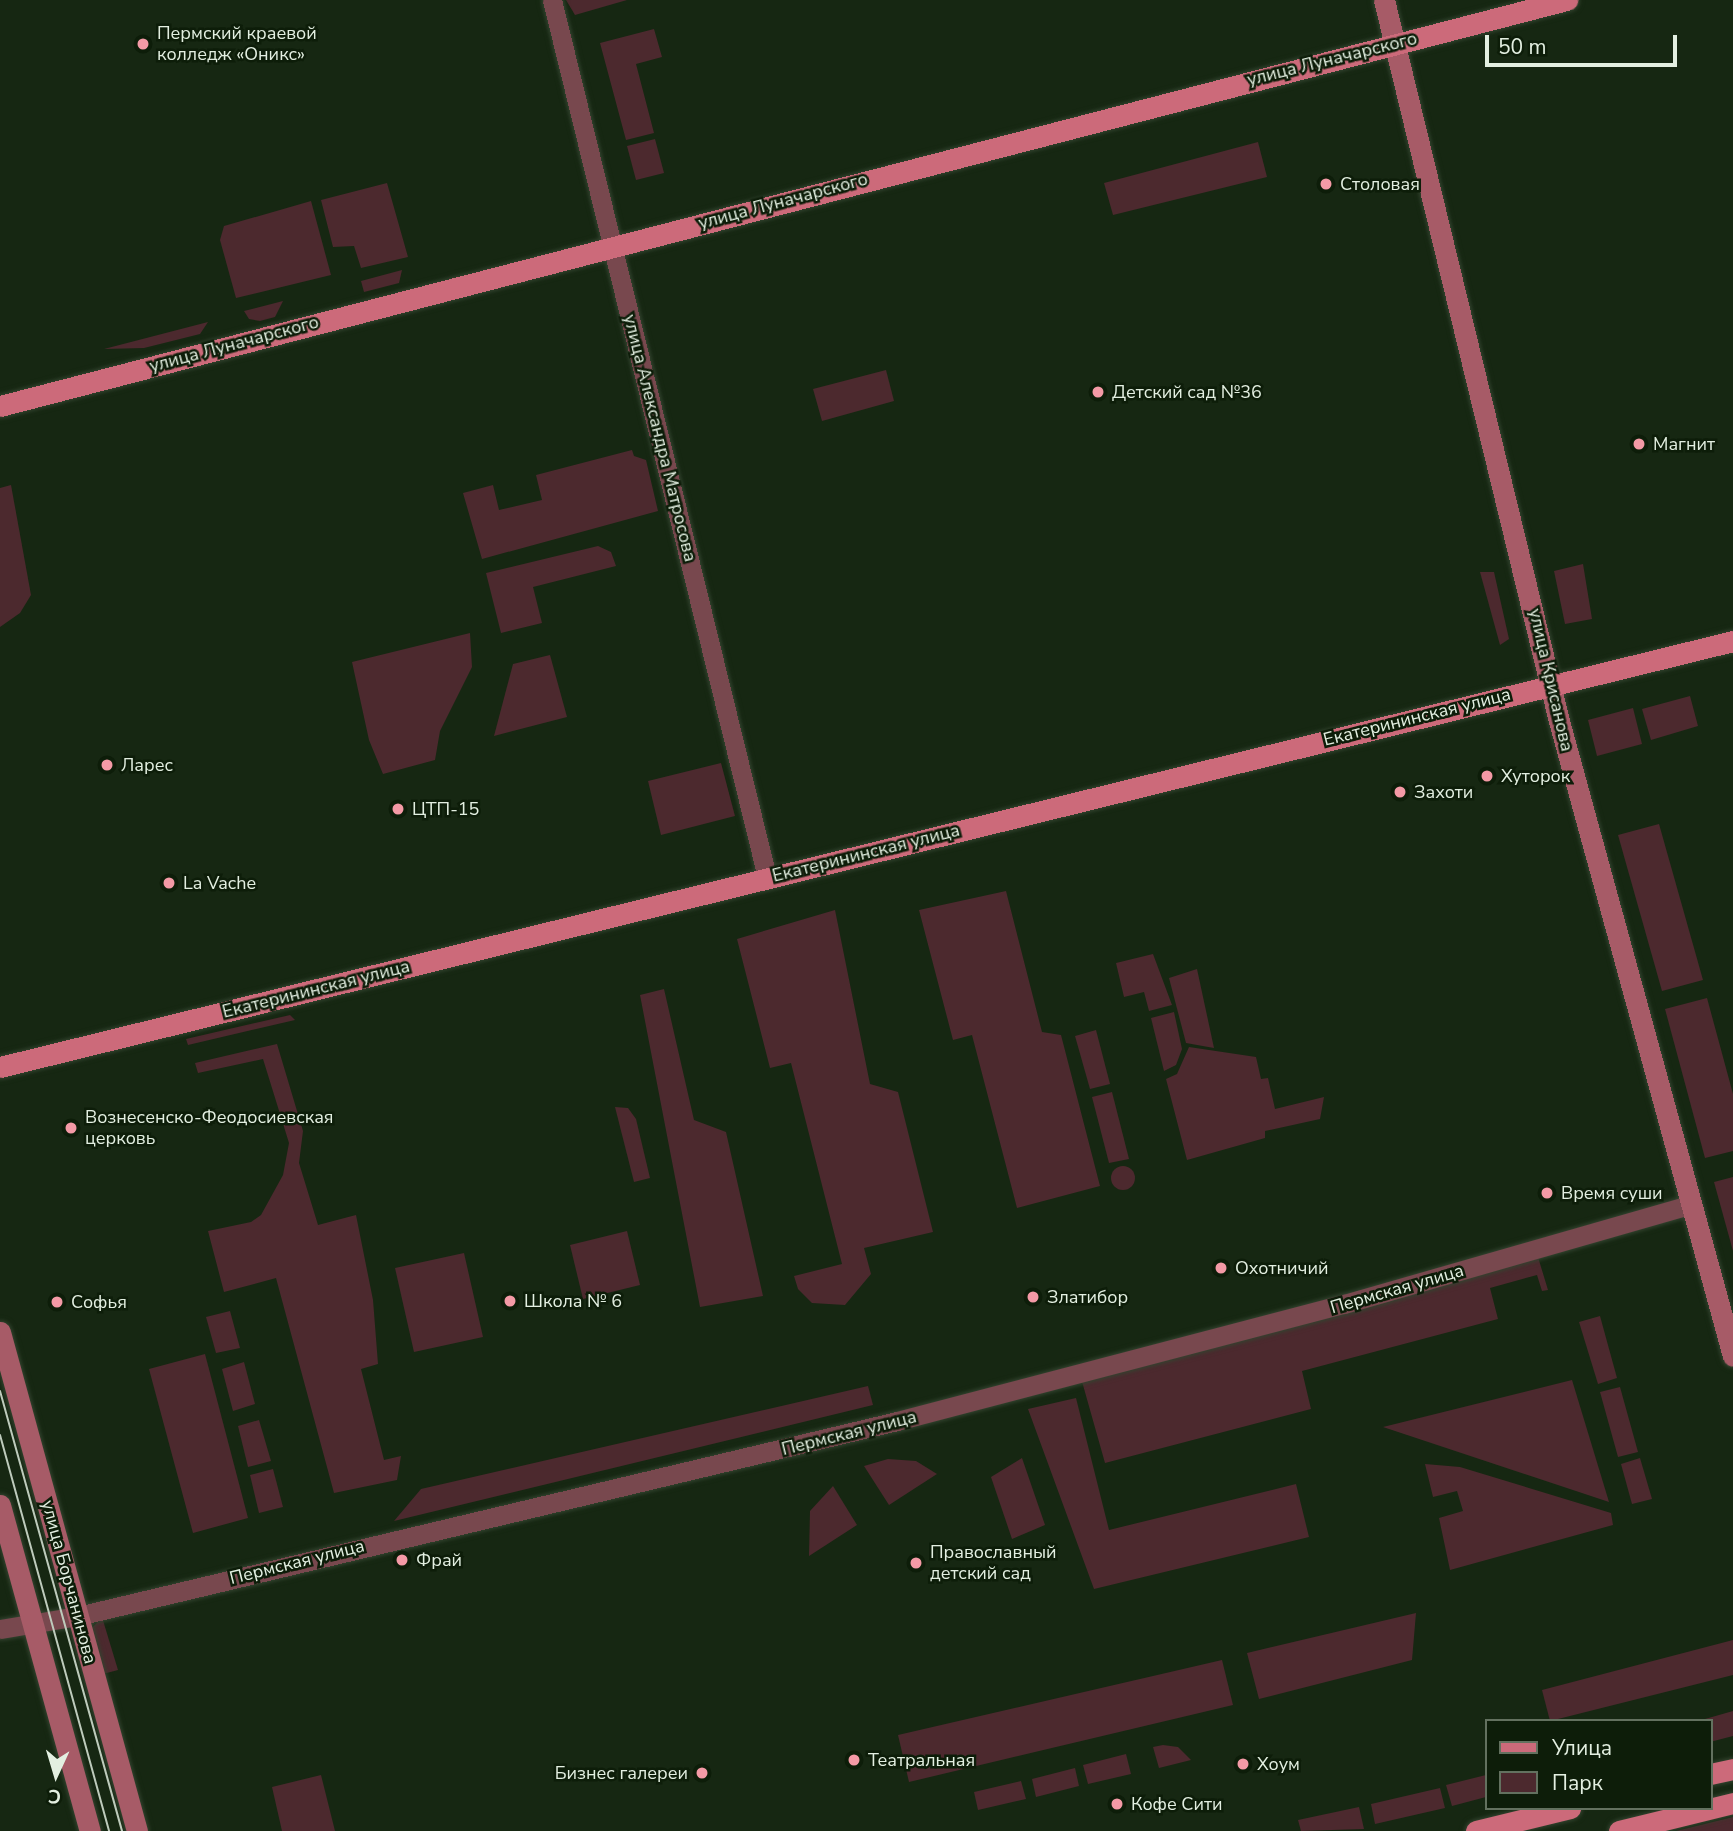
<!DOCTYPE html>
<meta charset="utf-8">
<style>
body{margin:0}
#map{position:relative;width:1733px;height:1831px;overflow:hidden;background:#162712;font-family:"Nunito Sans",sans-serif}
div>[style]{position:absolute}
.green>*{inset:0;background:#4c292e}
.round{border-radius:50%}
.roads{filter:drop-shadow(0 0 2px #33432f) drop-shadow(0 0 2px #33432f)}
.street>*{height:19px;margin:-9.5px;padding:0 9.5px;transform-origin:9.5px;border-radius:9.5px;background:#78484e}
.secondary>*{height:21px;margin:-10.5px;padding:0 10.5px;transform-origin:10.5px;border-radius:10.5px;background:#a75b67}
.primary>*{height:21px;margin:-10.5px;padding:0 10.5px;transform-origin:10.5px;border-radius:10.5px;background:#cc6a7a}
.tram>*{height:2px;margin:-1px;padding:0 1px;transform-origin:1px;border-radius:1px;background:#becbbc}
.dots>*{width:19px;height:19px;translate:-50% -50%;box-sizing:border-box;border:4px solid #0d1d09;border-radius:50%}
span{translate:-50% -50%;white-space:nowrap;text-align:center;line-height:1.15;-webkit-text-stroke:5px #0d1d09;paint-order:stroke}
.poi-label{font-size:18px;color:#e3efe1}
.left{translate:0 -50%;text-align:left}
.right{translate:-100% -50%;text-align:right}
.street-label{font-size:18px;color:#e3efe1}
.legend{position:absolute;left:1485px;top:1719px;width:228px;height:91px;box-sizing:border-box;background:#0d1d09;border:2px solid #63715f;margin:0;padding:9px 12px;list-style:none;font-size:21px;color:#e3efe1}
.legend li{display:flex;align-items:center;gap:14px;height:35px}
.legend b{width:35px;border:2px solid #63715f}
.north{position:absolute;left:21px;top:1740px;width:70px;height:70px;-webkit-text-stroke:5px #0d1d09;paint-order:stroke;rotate:184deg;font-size:19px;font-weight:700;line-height:28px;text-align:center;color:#e3efe1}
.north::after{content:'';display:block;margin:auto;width:24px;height:32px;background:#e3efe1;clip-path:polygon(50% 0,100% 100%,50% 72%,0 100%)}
.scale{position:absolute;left:1485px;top:35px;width:192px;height:32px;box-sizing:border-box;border:4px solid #e3efe1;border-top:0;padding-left:9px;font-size:21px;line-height:24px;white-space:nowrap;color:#e3efe1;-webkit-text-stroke:5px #0d1d09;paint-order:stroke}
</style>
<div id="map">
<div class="green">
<div style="clip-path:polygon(566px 0,627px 0,575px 15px)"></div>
<div style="clip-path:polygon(654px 29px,662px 57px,636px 64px,654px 133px,626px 140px,600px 43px)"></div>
<div style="clip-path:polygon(655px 139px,664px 173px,636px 180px,627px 146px)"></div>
<div style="clip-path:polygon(1258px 142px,1267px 177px,1113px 215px,1104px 183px)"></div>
<div style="clip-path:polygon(387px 183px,408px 257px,361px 268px,354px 246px,333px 247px,321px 200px)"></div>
<div style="clip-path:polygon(311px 201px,331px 275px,236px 298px,220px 240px,224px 226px)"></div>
<div style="clip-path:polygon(402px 270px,399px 283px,364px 292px,361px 281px)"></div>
<div style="clip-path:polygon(283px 301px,275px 317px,260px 321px,249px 319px,244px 311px)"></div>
<div style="clip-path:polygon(208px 322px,200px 334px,144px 348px,104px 349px)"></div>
<div style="clip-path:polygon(886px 370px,894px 401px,822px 421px,813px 389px)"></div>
<div style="clip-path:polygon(632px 450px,634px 456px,646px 460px,658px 511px,482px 559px,463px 493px,493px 485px,499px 510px,542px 500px,536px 475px)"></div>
<div style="clip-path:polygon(11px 485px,31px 595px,20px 613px,0 627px,0 488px)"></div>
<div style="clip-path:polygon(598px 546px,611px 552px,616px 566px,533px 587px,542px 623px,501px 633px,486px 573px)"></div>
<div style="clip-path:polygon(1583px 564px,1592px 619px,1565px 624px,1554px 571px)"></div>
<div style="clip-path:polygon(1480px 572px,1494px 572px,1509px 639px,1500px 645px)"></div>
<div style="clip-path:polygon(470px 633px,472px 667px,440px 731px,435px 760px,383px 774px,369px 740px,352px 662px)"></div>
<div style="clip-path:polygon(550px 655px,567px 717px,494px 736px,513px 664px)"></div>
<div style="clip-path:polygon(1690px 696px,1698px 726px,1651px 740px,1642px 709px)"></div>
<div style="clip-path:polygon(1633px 708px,1642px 744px,1597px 756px,1588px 720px)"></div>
<div style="clip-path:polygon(721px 763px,735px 816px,661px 835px,648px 781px)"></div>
<div style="clip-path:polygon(1659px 824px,1703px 980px,1662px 991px,1618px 835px)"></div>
<div style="clip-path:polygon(1006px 891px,1042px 1032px,1061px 1035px,1100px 1186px,1017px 1208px,972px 1035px,953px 1040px,919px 910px)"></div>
<div style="clip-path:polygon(835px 910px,870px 1084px,898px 1092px,933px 1232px,864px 1248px,871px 1274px,845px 1305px,812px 1303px,798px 1289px,794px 1276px,842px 1264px,791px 1063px,770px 1068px,737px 939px)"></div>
<div style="clip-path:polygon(1153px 954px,1172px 1005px,1149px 1011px,1144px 992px,1124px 997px,1116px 963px)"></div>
<div style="clip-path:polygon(1197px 969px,1214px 1048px,1186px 1043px,1169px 978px)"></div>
<div style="clip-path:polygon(664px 989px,694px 1120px,726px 1132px,763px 1296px,700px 1307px,640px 995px)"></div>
<div style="clip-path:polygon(1707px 998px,1733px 1094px,1733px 1151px,1705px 1158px,1665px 1009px)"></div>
<div style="clip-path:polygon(1174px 1012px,1182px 1049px,1176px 1065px,1164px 1071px,1151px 1018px)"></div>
<div style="clip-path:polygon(290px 1015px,295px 1020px,188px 1045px,186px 1039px)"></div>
<div style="clip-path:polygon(1096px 1030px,1110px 1084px,1090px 1089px,1075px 1036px)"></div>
<div style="clip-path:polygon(277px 1044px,303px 1131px,299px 1163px,318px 1225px,356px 1215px,373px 1300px,378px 1364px,361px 1369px,384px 1460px,401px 1456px,397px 1480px,334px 1493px,276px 1278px,224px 1292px,208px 1231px,251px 1222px,261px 1215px,283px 1175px,289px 1143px,263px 1059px,198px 1073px,195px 1063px)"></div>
<div style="clip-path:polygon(1189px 1047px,1256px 1057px,1261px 1079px,1268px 1078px,1275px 1109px,1324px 1097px,1320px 1119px,1265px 1131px,1265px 1138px,1187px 1160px,1166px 1079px,1177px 1074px)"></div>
<div style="clip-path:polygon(1112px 1092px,1129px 1159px,1109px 1163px,1092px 1097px)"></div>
<div style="clip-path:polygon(615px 1107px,628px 1108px,636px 1119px,650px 1178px,634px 1182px)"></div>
<div class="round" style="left:1111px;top:1166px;width:24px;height:24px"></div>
<div style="clip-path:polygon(1733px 1177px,1733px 1251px,1714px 1182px)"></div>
<div style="clip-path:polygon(627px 1231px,640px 1285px,583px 1299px,570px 1245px)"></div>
<div style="clip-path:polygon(464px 1253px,483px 1337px,414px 1352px,395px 1268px)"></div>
<div style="clip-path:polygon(1538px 1257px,1548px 1290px,1542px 1291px,1537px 1275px,1490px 1288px,1498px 1319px,1302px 1371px,1311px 1409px,1105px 1463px,1081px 1378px)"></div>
<div style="clip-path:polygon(230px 1311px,240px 1348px,216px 1353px,206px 1317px)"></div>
<div style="clip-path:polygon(1600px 1316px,1617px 1378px,1598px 1384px,1579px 1322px)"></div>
<div style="clip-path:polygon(205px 1354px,248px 1518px,193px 1533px,149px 1369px)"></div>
<div style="clip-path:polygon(244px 1362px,255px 1404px,233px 1411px,222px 1369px)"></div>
<div style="clip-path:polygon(1572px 1380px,1609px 1502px,1383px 1427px)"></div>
<div style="clip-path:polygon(868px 1386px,873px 1405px,394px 1521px,421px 1489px)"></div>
<div style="clip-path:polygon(1620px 1387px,1638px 1452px,1618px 1457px,1600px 1392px)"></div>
<div style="clip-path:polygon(1076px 1398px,1109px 1530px,1296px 1484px,1309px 1537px,1094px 1589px,1028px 1409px)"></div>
<div style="clip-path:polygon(259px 1420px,271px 1461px,248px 1467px,238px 1426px)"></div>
<div style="clip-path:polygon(1022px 1458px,1045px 1525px,1012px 1539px,991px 1477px)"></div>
<div style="clip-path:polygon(1640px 1458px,1652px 1499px,1632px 1504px,1621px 1464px)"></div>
<div style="clip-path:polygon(888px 1459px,916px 1461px,937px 1474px,889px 1505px,864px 1466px)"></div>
<div style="clip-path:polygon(1425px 1464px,1460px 1467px,1611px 1513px,1613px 1525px,1450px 1570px,1439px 1518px,1463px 1511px,1457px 1491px,1433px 1497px)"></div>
<div style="clip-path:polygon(273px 1469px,283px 1507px,259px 1513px,250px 1475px)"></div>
<div style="clip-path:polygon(833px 1486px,857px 1525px,809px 1556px,810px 1511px)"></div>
<div style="clip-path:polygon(1416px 1613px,1412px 1660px,1259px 1699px,1247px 1653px)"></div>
<div style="clip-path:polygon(102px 1617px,118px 1670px,103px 1674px,91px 1629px)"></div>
<div style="clip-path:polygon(1733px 1640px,1733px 1675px,1550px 1721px,1542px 1690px)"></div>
<div style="clip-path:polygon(1222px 1660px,1233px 1705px,909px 1782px,898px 1735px)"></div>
<div style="clip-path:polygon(1733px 1711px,1733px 1736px,1710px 1742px,1710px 1721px,1698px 1721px)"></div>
<div style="clip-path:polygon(1163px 1745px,1178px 1747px,1191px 1760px,1159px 1768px,1153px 1747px)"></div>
<div style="clip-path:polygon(1126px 1754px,1131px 1774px,1088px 1784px,1083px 1765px)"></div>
<div style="clip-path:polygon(1075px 1768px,1079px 1786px,1036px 1797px,1032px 1779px)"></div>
<div style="clip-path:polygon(321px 1775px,335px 1831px,282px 1831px,272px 1787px)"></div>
<div style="clip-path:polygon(1486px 1775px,1486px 1797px,1452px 1806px,1446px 1785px)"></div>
<div style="clip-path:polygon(1021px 1781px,1026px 1799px,978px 1810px,974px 1792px)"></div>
<div style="clip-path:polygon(1440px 1788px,1445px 1808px,1375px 1824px,1371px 1804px)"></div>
<div style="clip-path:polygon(1359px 1807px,1364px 1829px,1301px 1831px,1298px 1820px)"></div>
<div style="clip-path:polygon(1733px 1817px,1733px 1831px,1676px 1831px)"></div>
</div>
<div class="roads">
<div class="street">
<div style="left:552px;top:0;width:903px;rotate:76.23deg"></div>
<div style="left:0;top:1629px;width:79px;rotate:-9.5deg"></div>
<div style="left:78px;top:1616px;width:842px;rotate:-13.39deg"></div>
<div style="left:897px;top:1421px;width:462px;rotate:-14.7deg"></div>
<div style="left:1344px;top:1304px;width:360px;rotate:-16deg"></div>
</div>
<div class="secondary">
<div style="left:1384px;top:0;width:742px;rotate:76.36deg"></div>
<div style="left:1559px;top:721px;width:658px;rotate:74.68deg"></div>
<div style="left:0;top:1332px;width:517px;rotate:74.65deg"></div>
<div style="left:0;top:1505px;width:338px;rotate:74.6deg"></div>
</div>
<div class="primary">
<div style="left:0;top:406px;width:1619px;rotate:-14.53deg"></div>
<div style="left:0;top:1067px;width:1785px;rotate:-13.81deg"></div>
<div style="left:1710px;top:1774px;width:24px;rotate:-12deg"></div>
<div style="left:1476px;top:1831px;width:97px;rotate:-13.7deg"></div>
<div style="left:1619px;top:1831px;width:117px;rotate:-13.8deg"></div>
</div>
</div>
<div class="tram">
<div style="left:0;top:1391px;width:457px;rotate:74.5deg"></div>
<div style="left:0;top:1435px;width:411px;rotate:74.6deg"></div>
</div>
<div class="dots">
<div style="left:143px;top:44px;background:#f49aa6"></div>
<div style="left:1326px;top:184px;background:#f49aa6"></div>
<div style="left:1098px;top:392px;background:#f49aa6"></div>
<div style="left:1639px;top:444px;background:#f49aa6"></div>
<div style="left:107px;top:765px;background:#f49aa6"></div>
<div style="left:1487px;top:776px;background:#f49aa6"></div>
<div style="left:1400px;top:792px;background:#f49aa6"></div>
<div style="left:398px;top:809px;background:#f49aa6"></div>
<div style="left:169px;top:883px;background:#f49aa6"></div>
<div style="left:71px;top:1128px;background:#f49aa6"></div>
<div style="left:1547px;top:1193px;background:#f49aa6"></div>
<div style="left:1221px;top:1268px;background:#f49aa6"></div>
<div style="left:1033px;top:1297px;background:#f49aa6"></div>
<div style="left:510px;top:1301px;background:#f49aa6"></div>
<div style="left:57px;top:1302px;background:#f49aa6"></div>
<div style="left:402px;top:1560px;background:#f49aa6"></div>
<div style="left:916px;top:1563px;background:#f49aa6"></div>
<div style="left:854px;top:1760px;background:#f49aa6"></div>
<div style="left:1243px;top:1764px;background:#f49aa6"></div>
<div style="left:702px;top:1773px;background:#f49aa6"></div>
<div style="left:1117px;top:1804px;background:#f49aa6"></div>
</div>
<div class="poi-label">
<span class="left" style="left:157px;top:44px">Пермский краевой<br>колледж «Оникс»</span>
<span class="left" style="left:1340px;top:184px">Столовая</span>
<span class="left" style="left:1112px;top:392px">Детский сад №36</span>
<span class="left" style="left:1653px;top:444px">Магнит</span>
<span class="left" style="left:121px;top:765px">Ларес</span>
<span class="left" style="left:1501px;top:776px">Хуторок</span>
<span class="left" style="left:1414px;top:792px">Захоти</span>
<span class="left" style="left:412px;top:809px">ЦТП-15</span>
<span class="left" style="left:183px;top:883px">La Vache</span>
<span class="left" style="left:85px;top:1128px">Вознесенско-Феодосиевская<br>церковь</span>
<span class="left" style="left:1561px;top:1193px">Время суши</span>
<span class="left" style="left:1235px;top:1268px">Охотничий</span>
<span class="left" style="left:1047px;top:1297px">Златибор</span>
<span class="left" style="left:524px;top:1301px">Школа № 6</span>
<span class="left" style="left:71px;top:1302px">Софья</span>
<span class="left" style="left:930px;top:1563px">Православный<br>детский сад</span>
<span class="left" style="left:416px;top:1560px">Фрай</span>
<span class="left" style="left:868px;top:1760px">Театральная</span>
<span class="left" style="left:1257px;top:1764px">Хоум</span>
<span class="right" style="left:688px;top:1773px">Бизнес галереи</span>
<span class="left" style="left:1131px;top:1804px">Кофе Сити</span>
</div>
<div class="street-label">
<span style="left:1332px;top:59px;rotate:-14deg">улица Луначарского</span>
<span style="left:783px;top:201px;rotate:-15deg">улица Луначарского</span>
<span style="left:234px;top:344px;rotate:-15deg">улица Луначарского</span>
<span style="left:660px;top:438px;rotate:76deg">улица Александра Матросова</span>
<span style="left:1551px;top:680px;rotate:77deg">улица Крисанова</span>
<span style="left:1417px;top:717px;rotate:-14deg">Екатерининская улица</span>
<span style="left:866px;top:853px;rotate:-14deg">Екатерининская улица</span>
<span style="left:316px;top:989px;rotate:-14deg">Екатерининская улица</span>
<span style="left:1397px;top:1289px;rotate:-16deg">Пермская улица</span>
<span style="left:849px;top:1433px;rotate:-14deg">Пермская улица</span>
<span style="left:297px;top:1562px;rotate:-14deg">Пермская улица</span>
<span style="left:69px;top:1582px;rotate:75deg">улица Борчанинова</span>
</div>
<ul class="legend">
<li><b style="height:9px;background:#cc6a7a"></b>Улица</li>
<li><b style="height:19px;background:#4c292e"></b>Парк</li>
</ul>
<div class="north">С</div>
<div class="scale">50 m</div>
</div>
